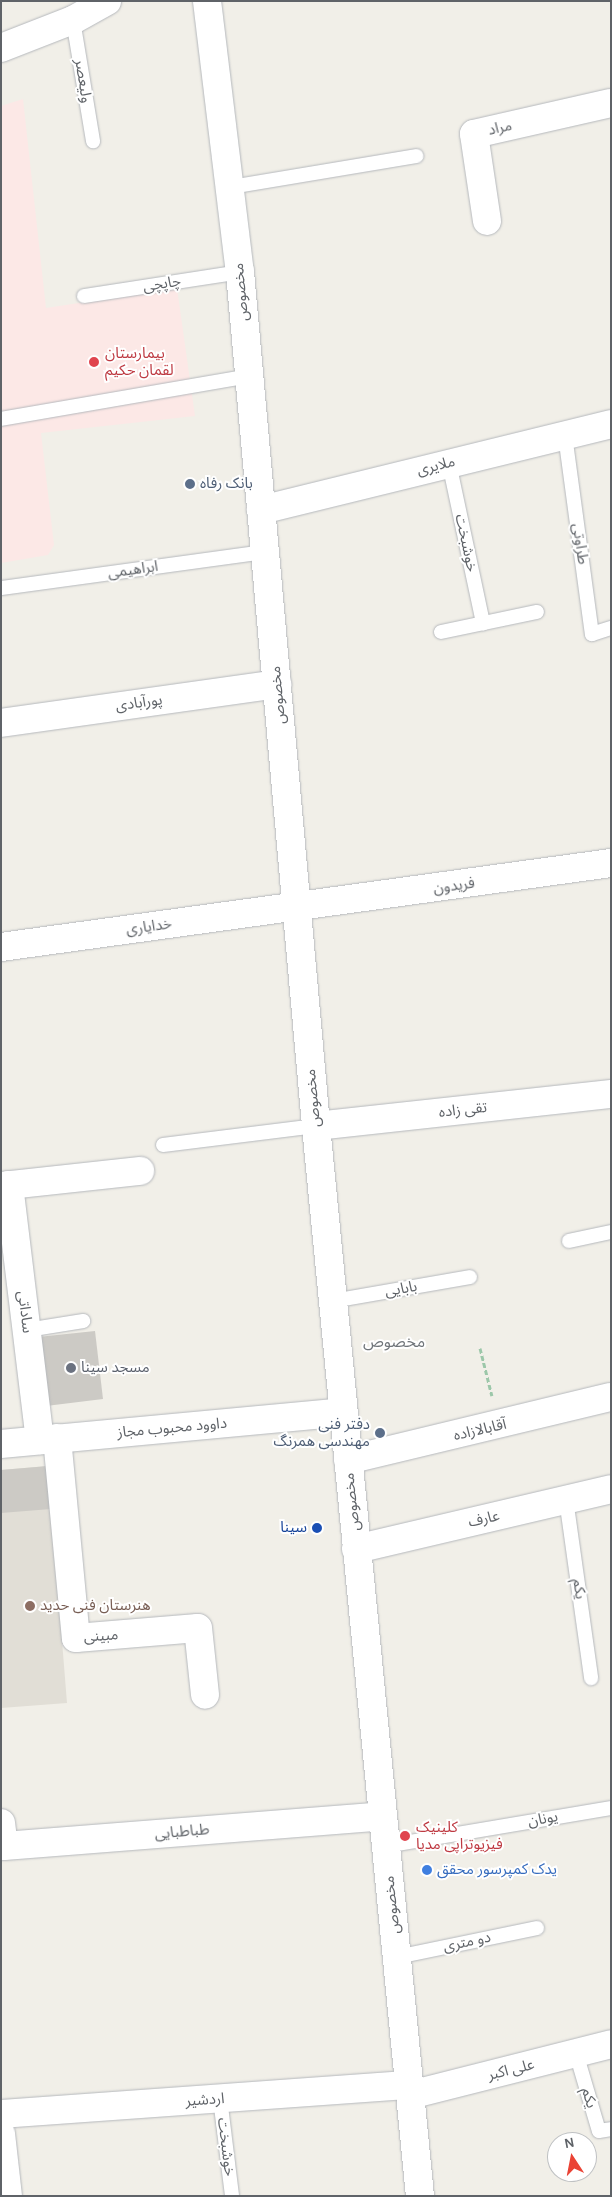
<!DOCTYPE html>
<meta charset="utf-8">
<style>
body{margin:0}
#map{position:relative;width:612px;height:2197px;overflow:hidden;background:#f1efe8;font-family:Karla,"Noto Sans Arabic",sans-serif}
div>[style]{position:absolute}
.education>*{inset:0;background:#e1ded6}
.medical>*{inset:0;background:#fce8e6}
.building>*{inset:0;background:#cccac5}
.path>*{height:3px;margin-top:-1.5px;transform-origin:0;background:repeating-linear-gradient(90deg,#9cc7a9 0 5px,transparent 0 7.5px)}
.roads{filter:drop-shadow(0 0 1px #b5b8bc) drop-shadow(0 0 1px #b5b8bc)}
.service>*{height:14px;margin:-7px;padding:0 7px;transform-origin:7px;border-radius:7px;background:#fff}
.minor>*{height:28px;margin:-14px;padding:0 14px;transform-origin:14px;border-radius:14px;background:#fff}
.tertiary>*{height:28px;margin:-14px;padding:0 14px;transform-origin:14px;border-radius:14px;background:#fff}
.secondary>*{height:28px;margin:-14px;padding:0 14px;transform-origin:14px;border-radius:14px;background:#fff}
.dots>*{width:14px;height:14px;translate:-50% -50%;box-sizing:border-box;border:2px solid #fff;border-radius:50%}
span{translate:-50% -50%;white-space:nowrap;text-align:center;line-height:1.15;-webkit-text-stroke:4px #fff;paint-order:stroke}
.street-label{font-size:15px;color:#5f6368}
.health-label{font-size:15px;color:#be3a42}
.left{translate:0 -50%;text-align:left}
.service-label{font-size:15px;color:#4e5e75}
.right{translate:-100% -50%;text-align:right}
.worship-label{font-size:15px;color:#5b616d}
.transit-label{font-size:15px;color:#164399}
.education-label{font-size:15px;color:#785e54}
.shop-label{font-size:15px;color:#366cbe}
.neighbourhood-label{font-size:16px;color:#70757a}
.frame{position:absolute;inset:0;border:2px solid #5f6368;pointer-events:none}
.north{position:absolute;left:547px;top:2132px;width:50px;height:50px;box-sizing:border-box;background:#fff;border:1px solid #bfc1c3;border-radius:50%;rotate:349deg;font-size:14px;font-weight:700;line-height:20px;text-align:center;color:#5f6368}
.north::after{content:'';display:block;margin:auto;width:18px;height:22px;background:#ea4335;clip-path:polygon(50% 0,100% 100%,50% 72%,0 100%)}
</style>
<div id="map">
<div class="education">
<div style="clip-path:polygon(48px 1466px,67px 1703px,1px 1708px,1px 1470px)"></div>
</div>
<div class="medical">
<div style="clip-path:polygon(23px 99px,46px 308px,177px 288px,195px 416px,41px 433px,54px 545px,48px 555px,1px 563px,1px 106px)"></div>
</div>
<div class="building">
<div style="clip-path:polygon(95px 1331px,103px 1399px,46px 1406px,38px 1337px)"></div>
<div style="clip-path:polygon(48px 1466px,51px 1509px,1px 1513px,1px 1470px)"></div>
</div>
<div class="path">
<div style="left:480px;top:1348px;width:49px;rotate:76deg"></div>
</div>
<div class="roads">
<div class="service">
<div style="left:73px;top:20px;width:123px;rotate:80.6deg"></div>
<div style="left:231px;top:187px;width:188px;rotate:-9.5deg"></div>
<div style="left:84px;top:296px;width:158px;rotate:-8.7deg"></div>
<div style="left:1px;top:419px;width:252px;rotate:-9.8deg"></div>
<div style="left:565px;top:435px;width:201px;rotate:82.3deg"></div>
<div style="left:592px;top:634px;width:20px;rotate:-18deg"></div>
<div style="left:449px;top:463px;width:164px;rotate:78deg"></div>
<div style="left:1px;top:588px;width:266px;rotate:-7.8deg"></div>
<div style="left:441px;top:632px;width:98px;rotate:-11.8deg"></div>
<div style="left:163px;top:1145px;width:154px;rotate:-7.1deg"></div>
<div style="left:569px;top:1241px;width:43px;rotate:-12.1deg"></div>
<div style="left:333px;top:1301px;width:139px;rotate:-9.9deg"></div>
<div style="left:27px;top:1330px;width:57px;rotate:-9.1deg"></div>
<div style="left:566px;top:1499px;width:181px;rotate:82deg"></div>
<div style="left:386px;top:1846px;width:228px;rotate:-9.6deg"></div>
<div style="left:397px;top:1957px;width:143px;rotate:-11.7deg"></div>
<div style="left:576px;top:2053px;width:81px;rotate:73.6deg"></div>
<div style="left:599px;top:2131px;width:12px;rotate:-9deg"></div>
<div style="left:220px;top:2098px;width:99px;rotate:83deg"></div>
</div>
<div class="minor">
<div style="left:487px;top:221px;width:88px;rotate:-98.5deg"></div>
<div style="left:474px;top:134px;width:140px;rotate:-12.8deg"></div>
<div style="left:261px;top:510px;width:360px;rotate:-13.8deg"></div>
<div style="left:1px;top:723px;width:279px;rotate:-8deg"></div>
<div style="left:1px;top:947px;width:616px;rotate:-7.84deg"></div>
<div style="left:316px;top:1126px;width:297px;rotate:-6.2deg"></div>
<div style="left:9px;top:1185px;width:257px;rotate:83.1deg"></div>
<div style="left:1px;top:1186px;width:140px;rotate:-6.2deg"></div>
<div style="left:57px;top:1438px;width:201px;rotate:84.6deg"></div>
<div style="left:76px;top:1638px;width:122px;rotate:-4.7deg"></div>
<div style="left:198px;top:1628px;width:67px;rotate:84deg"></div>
<div style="left:356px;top:1549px;width:262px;rotate:-13.2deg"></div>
<div style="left:1px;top:1823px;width:23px;rotate:83deg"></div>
<div style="left:4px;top:1846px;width:380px;rotate:-4.5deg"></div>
<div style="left:410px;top:2095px;width:207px;rotate:-14.2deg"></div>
<div style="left:1px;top:2114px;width:410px;rotate:-4.1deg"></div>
<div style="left:1px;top:2134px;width:62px;rotate:83.6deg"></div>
</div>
<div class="tertiary">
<div style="left:348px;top:1460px;width:270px;rotate:-13.5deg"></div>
</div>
<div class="secondary">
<div style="left:207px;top:1px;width:273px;rotate:83.1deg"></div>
<div style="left:240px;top:272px;width:857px;rotate:84.91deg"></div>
<div style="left:316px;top:1126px;width:1075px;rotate:84.45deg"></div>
<div style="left:1px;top:48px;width:77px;rotate:-21.3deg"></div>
<div style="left:73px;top:20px;width:39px;rotate:-29deg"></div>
<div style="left:1px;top:1444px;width:343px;rotate:-5.3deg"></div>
</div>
</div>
<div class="dots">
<div style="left:94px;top:362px;background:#e0444e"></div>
<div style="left:190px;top:484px;background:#5c6f8a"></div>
<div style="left:71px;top:1368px;background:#6b7280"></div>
<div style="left:380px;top:1433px;background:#5c6f8a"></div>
<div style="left:317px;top:1528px;background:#1a4fb4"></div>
<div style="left:30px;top:1606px;background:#8d6e63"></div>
<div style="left:405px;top:1836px;background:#e0444e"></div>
<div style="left:427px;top:1870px;background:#3f7fe0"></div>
</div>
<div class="street-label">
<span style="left:83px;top:81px;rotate:81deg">ولیعصر</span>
<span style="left:500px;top:128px;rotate:-13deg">مراد</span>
<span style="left:162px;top:284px;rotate:-9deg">چاپچی</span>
<span style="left:241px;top:292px;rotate:-95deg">مخصوص</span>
<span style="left:436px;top:466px;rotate:-14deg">ملایری</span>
<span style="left:466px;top:543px;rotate:78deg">خوشبخت</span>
<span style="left:580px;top:544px;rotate:82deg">طراوتی</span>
<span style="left:133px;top:570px;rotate:-8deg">ابراهیمی</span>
<span style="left:278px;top:695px;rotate:-95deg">مخصوص</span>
<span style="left:139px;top:703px;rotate:-8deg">پورآبادی</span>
<span style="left:454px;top:886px;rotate:-8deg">فریدون</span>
<span style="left:149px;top:927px;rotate:-8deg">خدایاری</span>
<span style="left:313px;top:1098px;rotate:-95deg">مخصوص</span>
<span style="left:463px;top:1110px;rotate:-6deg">تقی زاده</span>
<span style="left:401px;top:1289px;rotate:-10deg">بابایی</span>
<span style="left:25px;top:1312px;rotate:83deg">ساداتی</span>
<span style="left:172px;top:1428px;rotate:-5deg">داوود محبوب مجاز</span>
<span style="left:480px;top:1430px;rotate:-13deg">آقابالازاده</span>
<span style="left:352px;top:1502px;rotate:-96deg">مخصوص</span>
<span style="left:484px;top:1519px;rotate:-13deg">عارف</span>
<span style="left:579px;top:1589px;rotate:82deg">یکم</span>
<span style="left:101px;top:1636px;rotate:-4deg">مبینی</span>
<span style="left:543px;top:1819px;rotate:-10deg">یونان</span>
<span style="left:182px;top:1832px;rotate:-5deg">طباطبایی</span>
<span style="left:392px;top:1905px;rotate:-96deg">مخصوص</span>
<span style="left:467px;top:1942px;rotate:-12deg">دو متری</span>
<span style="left:511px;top:2070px;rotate:-14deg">علی اکبر</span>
<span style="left:589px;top:2098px;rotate:74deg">یکم</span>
<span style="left:205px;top:2100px;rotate:-4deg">اردشیر</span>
<span style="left:226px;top:2147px;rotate:83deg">خوشبخت</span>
</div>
<div class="health-label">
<span class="left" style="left:105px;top:362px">بیمارستان<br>لقمان حکیم</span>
<span class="left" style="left:416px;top:1836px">کلینیک<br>فیزیوتراپی مدیا</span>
</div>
<div class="service-label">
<span class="left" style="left:200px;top:484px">بانک رفاه</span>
<span class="right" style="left:370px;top:1433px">دفتر فنی<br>مهندسی همرنگ</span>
</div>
<div class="worship-label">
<span class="left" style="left:81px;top:1368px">مسجد سینا</span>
</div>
<div class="transit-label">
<span class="right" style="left:307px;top:1528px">سینا</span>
</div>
<div class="education-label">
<span class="left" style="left:40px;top:1606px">هنرستان فنی حدید</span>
</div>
<div class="shop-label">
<span class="left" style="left:437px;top:1870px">یدک کمپرسور محقق</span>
</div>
<div class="neighbourhood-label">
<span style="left:394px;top:1342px">مخصوص</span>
</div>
<div class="frame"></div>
<div class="north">N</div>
</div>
